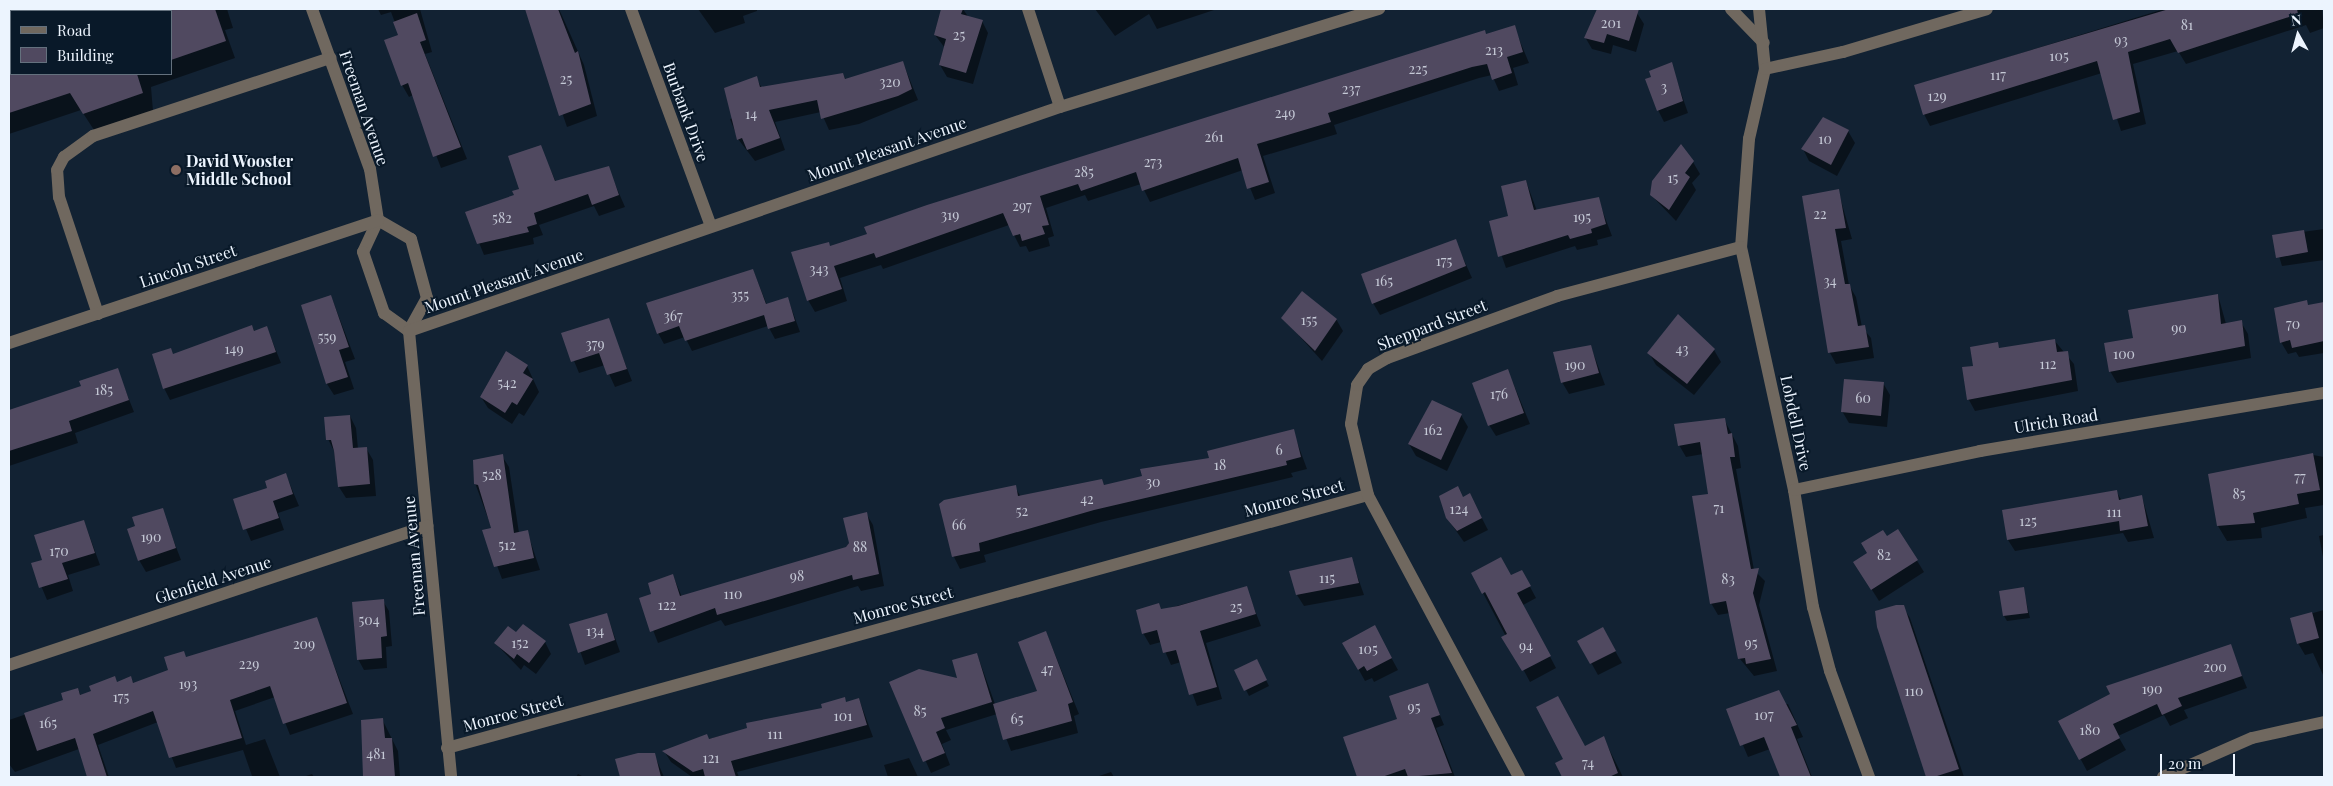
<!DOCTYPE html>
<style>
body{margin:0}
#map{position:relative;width:2333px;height:786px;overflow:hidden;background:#122233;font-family:"Playfair Display",serif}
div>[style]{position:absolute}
.shadow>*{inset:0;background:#0007}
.building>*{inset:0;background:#504960}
.minor>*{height:12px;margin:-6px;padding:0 6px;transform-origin:6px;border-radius:6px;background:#70685f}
.dots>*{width:14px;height:14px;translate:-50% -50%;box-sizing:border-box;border:2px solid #091929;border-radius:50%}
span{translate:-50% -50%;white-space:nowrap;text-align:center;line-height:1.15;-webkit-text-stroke:4px #091929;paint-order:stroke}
.number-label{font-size:14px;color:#c5c9d6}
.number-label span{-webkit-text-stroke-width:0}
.street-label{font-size:16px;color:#ecf4fe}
.poi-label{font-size:16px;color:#ecf4fe;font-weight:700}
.left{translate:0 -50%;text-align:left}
.frame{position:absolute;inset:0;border:10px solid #ecf4fe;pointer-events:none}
.legend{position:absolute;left:10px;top:10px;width:162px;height:65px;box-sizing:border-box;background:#091929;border:1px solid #64717e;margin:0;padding:6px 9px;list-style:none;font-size:15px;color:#ecf4fe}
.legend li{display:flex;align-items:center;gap:10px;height:25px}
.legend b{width:25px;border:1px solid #64717e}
.north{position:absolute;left:2273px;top:10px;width:50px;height:50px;-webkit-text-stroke:4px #091929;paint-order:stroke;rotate:353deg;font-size:14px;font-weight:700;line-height:20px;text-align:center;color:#ecf4fe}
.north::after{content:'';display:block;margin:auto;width:18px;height:22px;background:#ecf4fe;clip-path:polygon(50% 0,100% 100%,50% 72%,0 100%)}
.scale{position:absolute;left:2160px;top:754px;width:75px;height:22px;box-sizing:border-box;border:2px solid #ecf4fe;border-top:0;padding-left:6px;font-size:15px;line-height:18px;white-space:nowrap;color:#ecf4fe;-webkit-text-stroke:4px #091929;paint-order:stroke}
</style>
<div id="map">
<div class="shadow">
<div style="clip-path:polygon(43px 9px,227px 9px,233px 28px,225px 30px,235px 58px,151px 87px,153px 111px,94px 130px,81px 110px,9px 134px,9px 29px,11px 74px,171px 74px,171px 11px)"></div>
<div style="clip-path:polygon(378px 9px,420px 9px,432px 52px,425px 54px,467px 159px,441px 168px,413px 95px,409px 97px,402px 85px,400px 36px,391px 12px,381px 15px)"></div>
<div style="clip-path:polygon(526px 9px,559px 9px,584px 65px,597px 116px,567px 127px)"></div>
<div style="clip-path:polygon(698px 9px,757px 9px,757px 11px,743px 16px,745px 23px,715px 33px)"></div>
<div style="clip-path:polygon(942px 9px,963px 9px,969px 18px,982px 21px,988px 33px,973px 84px,947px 77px,940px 65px,945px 48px,935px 35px)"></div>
<div style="clip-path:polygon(1095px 9px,1217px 9px,1157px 29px,1149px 14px,1115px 36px)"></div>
<div style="clip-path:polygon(1598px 9px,1637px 13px,1644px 24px,1636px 52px,1613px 45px,1611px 54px,1592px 49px,1585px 37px)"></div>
<div style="clip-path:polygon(2164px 9px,2322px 9px,2324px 28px,2310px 33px,2306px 25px,2186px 64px,2178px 51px,2133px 64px,2146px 124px,2121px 131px,2102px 73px,1930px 126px,1924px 114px,1915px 86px)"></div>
<div style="clip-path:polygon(1514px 27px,1529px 63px,1513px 68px,1518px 85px,1499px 91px,1492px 75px,1479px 78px,1334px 125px,1337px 134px,1263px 156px,1275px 193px,1255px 200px,1243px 170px,1150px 202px,1141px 184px,1088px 201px,1085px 195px,1046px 208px,1054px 236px,1048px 238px,1050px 246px,1029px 252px,1026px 246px,1020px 247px,1009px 225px,883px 269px,881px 265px,840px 278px,847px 301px,815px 312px,808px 300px,830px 248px)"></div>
<div style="clip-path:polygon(903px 63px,918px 100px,859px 124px,829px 130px,821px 112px,775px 122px,785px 150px,755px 161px,738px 139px,730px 119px,736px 117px,756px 78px,762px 88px,843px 74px,846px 80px)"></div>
<div style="clip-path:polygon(1671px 64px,1688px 113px,1664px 122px,1658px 110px,1653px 77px)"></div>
<div style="clip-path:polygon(1848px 131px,1855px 143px,1837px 176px,1809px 161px,1803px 149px)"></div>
<div style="clip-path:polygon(540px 147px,556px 182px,608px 168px,625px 207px,599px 216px,594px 206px,539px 225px,543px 235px,533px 238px,534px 244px,484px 255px,467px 213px,515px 196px)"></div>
<div style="clip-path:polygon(1693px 162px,1700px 174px,1692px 183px,1696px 190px,1676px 221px,1651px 195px)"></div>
<div style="clip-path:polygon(1526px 181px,1537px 211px,1598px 199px,1612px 236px,1597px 240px,1598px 245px,1577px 250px,1575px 246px,1506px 268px,1490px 222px,1510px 216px)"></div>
<div style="clip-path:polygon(1838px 190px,1852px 239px,1841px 241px,1849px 285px,1856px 297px,1862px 327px,1871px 338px,1874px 358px,1836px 364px,1830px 353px,1803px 197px)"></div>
<div style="clip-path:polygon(2324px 229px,2324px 260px,2282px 266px,2273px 236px)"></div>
<div style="clip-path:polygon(1455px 240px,1472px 278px,1380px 315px,1373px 303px)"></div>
<div style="clip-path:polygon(753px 270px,767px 305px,788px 299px,800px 332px,775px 339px,768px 326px,692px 351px,685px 337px,664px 344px,658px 333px)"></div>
<div style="clip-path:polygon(2218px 295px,2226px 324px,2241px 322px,2248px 334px,2251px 358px,2117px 383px,2110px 371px,2134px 339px)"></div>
<div style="clip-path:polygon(331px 296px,355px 359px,345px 362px,354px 389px,334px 395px,327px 384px)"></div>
<div style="clip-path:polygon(2324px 303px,2324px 353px,2299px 357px,2296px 352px,2288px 354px,2281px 342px,2308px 306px)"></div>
<div style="clip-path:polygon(1283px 318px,1336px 319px,1343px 331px,1322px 361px)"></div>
<div style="clip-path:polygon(608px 320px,632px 381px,615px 387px,605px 365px,579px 373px,563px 334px)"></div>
<div style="clip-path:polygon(252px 326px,255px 332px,267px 328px,281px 363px,170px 400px,164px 388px,173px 355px)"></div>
<div style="clip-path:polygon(2054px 340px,2074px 364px,2078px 391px,1975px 411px,1969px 400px,1974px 368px,1997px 344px,2000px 349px)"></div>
<div style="clip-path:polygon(1591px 347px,1605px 385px,1569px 394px,1562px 382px)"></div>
<div style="clip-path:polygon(1714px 350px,1721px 362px,1694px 395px,1656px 365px,1649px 353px)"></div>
<div style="clip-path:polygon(527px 366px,539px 392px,524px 416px,519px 413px,512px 424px,488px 408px,481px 397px)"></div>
<div style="clip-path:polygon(117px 369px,134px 412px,75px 433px,78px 443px,9px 466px,9px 412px,83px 387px)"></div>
<div style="clip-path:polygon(1508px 371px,1530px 424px,1496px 436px,1489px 425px)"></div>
<div style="clip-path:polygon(1883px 383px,1890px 395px,1887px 427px,1849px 423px,1842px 411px)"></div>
<div style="clip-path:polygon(1461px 415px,1468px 427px,1447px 471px,1416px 456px,1409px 444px)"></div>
<div style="clip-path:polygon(350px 416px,356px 428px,358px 449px,366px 448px,373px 460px,376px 496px,346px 498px,339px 487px,334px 451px,328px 439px)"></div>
<div style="clip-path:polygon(1724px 419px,1738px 446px,1741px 468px,1736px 469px,1754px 570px,1765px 581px,1759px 605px,1777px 671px,1754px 676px,1740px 659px,1730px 613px,1718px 615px,1711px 603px,1709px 495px,1703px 454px,1686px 457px,1679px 445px)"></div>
<div style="clip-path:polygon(1293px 431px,1307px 469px,1291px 473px,1293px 477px,1101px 522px,984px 555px,986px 562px,960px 569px,954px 557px,940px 505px,1015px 487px,1021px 497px,1101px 480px,1105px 486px,1211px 459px)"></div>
<div style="clip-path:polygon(2313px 455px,2324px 457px,2324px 505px,2305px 508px,2307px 518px,2261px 528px,2262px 538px,2227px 541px,2218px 526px,2209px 475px)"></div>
<div style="clip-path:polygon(502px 456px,509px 467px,519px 533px,527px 531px,540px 570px,502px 579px,484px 531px,492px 529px,475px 483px)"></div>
<div style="clip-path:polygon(286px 475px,299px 506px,278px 513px,284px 530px,251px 541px,234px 500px,269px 489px)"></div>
<div style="clip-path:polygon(2116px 491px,2122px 501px,2142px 497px,2154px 538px,2128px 542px,2123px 533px,2015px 551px,2008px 540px)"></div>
<div style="clip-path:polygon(1470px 495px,1488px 530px,1464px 542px,1447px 518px)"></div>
<div style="clip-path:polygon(162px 510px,181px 560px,146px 572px,139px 560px,137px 527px)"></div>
<div style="clip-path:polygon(866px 513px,873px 525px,884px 586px,861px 591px,858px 586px,725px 626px,721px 620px,658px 643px,641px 599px,653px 595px,673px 576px,682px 597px,846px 548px)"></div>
<div style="clip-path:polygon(84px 521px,100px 565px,68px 575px,73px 591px,47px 600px,32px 564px,43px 561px)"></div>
<div style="clip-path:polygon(1898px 530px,1924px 572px,1879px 601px,1862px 574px,1886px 538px)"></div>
<div style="clip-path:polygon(2324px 535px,2324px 562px,2319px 536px)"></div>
<div style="clip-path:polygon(1351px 558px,1364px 595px,1304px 606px,1297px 595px)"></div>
<div style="clip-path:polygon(1473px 574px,1528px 583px,1536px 598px,1523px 605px,1556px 668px,1530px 682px)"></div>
<div style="clip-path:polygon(1246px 587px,1261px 626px,1206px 643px,1222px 699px,1197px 706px,1181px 662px,1171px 665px,1161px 642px,1150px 645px,1143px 633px,1162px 610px)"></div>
<div style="clip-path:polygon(2023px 588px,2030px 618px,2007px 621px,2004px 616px)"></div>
<div style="clip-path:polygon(383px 601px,389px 611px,392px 646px,386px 647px,387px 668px,364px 670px,358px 659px)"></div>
<div style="clip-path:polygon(1903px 607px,1910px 618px,1964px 777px,1931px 777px,1879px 626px)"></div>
<div style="clip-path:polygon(2324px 610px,2324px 677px,2313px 653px,2305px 655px,2298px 643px,2291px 619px)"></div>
<div style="clip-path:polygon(607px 615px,620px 652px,585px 665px,571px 625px)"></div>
<div style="clip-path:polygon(316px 619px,353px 714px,290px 735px,275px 697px,235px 711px,246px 745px,265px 739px,280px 777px,248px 777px,252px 776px,243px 750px,176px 768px,158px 722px,98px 745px,109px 777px,88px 777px,79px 749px,15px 772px,9px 764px,9px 720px,65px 701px,78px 689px,81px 696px,130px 678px,134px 684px,169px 671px,186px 658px)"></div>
<div style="clip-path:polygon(1602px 628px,1622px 663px,1598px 675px,1579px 641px)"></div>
<div style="clip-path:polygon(1046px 632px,1079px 714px,1074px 716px,1078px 733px,1011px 751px,997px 714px,946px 730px,951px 740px,942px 744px,950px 765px,931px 773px,891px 683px,959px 679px,977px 654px,995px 704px,1039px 692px)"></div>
<div style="clip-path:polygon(516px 634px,545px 642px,551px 654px,536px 674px,524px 665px,521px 670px,496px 644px)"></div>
<div style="clip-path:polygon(1381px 639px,1398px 670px,1374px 682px,1372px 678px,1365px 681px,1344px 643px)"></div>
<div style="clip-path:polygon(2230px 646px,2247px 688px,2184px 710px,2188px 718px,2170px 726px,2164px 715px,2118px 736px,2126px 750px,2087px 771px,2060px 721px)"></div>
<div style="clip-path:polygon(1259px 666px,1269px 686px,1249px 696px,1236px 670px)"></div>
<div style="clip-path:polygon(1427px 684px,1444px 725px,1436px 728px,1455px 777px,1358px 777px,1345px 738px,1399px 719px)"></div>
<div style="clip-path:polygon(859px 699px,873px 737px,737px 772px,739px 777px,692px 777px,671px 762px,664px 751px)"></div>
<div style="clip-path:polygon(1788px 704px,1803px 737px,1797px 739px,1812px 777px,1781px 777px,1770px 749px,1748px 757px,1728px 710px)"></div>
<div style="clip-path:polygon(382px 719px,398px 751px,400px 777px,364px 777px,363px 721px)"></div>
<div style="clip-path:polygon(1603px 737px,1623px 777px,1564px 777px,1556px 764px)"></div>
<div style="clip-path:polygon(654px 754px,664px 777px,621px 777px,616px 760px)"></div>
<div style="clip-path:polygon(909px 758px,918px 777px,888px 777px,884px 765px)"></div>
<div style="clip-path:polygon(1111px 772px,1114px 777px,1096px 777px)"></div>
<div style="clip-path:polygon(312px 774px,314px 777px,303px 777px)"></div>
<div style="clip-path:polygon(578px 774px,584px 777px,576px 777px)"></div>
</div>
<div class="building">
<div style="clip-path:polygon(171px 9px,215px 9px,226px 41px,171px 60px)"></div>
<div style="clip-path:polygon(525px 9px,558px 9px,575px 53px,578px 51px,591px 104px,559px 116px)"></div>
<div style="clip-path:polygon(941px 9px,963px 9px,961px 14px,983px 20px,966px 73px,939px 65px,946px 39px,934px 35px)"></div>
<div style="clip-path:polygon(1597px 9px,1639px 9px,1629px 41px,1607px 34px,1604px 43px,1584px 38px)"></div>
<div style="clip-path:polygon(2169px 9px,2297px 9px,2298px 14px,2178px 53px,2170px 39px,2128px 52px,2140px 112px,2113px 120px,2097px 61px,1923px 115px,1914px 85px)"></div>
<div style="clip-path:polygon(417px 13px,426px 40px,420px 42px,461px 147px,433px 157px,408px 83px,401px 86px,384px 40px,398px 35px,393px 22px)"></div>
<div style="clip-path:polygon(1515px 25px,1523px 52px,1507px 57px,1512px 73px,1492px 80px,1487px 64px,1472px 67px,1328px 113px,1331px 122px,1257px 144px,1269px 182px,1247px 189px,1238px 158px,1142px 191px,1136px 172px,1081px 191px,1078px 184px,1040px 196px,1049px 225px,1042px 226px,1045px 234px,1022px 241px,1020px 234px,1013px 236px,1003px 213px,876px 258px,874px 253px,834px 266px,842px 289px,807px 301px,791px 252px,829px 242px,830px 246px,867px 234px,864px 227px,927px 205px,1485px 30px,1486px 34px)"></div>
<div style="clip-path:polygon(903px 61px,912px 89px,898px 96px,821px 119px,817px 100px,769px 110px,780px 138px,747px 150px,742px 138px,737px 140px,724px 88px,757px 76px,760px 87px,843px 73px,845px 79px)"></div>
<div style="clip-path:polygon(1672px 62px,1683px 101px,1657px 111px,1645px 79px,1651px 77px,1649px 71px)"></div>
<div style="clip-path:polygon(9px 74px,137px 74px,143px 93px,83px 114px,70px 93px,9px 113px)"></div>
<div style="clip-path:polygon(1823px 117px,1849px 130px,1831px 165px,1801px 149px)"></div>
<div style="clip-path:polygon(1681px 144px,1694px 161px,1685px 173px,1690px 177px,1669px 210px,1650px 195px,1652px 181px)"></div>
<div style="clip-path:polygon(541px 145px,555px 181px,609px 166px,619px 195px,592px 205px,588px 194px,534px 213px,537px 224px,527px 227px,529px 232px,477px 244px,465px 212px,514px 195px,512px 191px,519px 189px,508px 156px)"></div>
<div style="clip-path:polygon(1526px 180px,1534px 210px,1599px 197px,1606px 224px,1591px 229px,1592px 233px,1570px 239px,1568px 235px,1498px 257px,1489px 221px,1508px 216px,1501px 186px)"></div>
<div style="clip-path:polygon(1839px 189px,1846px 228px,1835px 229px,1845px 284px,1850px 284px,1858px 326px,1865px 325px,1869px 347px,1828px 353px,1802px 196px)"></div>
<div style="clip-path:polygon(2304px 230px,2308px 252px,2276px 258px,2272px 235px)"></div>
<div style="clip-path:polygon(1456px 239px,1466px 266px,1372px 304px,1361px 274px)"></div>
<div style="clip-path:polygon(753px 269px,766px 304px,788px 297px,795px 321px,768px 329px,764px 315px,685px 341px,679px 326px,657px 334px,646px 303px)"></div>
<div style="clip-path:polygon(1302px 291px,1337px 319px,1315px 351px,1281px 318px)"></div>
<div style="clip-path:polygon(2218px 294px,2221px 324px,2242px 320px,2245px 346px,2109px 372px,2104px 343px,2133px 338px,2128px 310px)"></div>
<div style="clip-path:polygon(331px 295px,349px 347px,339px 350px,348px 377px,326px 384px,301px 305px)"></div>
<div style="clip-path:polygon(2307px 300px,2308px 305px,2324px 302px,2324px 341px,2292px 348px,2290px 340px,2280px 343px,2274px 308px)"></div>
<div style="clip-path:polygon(1678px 314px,1715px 349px,1687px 384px,1647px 353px)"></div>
<div style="clip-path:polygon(609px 318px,627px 369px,607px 375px,599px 353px,571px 362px,561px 333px)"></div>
<div style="clip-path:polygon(252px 325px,254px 331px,267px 326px,276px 352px,163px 389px,152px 354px,171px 348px,173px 354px)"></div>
<div style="clip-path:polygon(2055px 339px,2057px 352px,2068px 351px,2072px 380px,1967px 400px,1962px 367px,1973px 366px,1970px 347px,1998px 342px,1999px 348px)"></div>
<div style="clip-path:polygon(1591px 345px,1599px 373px,1561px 383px,1553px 352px)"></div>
<div style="clip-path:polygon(506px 351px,528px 365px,523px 373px,533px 379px,517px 405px,512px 402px,505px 413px,480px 397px)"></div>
<div style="clip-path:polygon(118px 368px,129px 400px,69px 421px,72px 431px,9px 451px,9px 410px,81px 386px,79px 381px)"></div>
<div style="clip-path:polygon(1508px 369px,1524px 413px,1488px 426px,1472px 383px)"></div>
<div style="clip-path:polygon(1844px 379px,1884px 382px,1881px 416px,1841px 412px)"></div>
<div style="clip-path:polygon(1432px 400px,1462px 414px,1441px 460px,1408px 444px)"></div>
<div style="clip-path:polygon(350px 415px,353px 448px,367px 447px,370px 484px,338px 487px,334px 451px,331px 440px,326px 440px,324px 417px)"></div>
<div style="clip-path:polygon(1725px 418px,1728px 434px,1732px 433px,1735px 457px,1730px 457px,1751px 569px,1759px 568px,1753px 593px,1771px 659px,1746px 664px,1745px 658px,1738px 659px,1726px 601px,1710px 604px,1692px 496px,1708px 494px,1700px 442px,1678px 446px,1674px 424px)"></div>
<div style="clip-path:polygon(1294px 429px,1301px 457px,1286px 461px,1287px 465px,1094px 510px,979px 543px,980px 551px,952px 557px,939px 504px,944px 500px,1016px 485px,1018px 496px,1102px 479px,1104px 485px,1142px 476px,1140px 469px,1209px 458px,1207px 451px)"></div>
<div style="clip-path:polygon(2313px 453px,2320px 490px,2297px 494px,2299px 504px,2253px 513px,2255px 523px,2217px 526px,2208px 474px)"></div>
<div style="clip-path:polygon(503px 454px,514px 533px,528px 530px,534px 558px,494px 567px,482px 530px,491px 528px,478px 485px,474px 484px,473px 460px)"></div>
<div style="clip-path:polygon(286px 473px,293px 494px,273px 501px,279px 518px,243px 530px,233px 499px,267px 488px,265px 481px)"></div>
<div style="clip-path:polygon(1458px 486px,1463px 497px,1470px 493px,1482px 518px,1457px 531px,1446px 518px,1439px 496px)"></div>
<div style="clip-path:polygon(2117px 490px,2119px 500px,2142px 495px,2148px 526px,2120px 531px,2119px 521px,2007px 540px,2002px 510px)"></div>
<div style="clip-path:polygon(163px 508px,176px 548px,138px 561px,127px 529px,135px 526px,132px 517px)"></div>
<div style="clip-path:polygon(867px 512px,879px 574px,853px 580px,852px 575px,717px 615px,715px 608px,650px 632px,639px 598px,651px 594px,648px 583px,673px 574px,680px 596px,846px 547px,849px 543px,843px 518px)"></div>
<div style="clip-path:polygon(84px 520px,95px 553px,62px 563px,68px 579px,39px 588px,31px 563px,42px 560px,34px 535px)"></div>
<div style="clip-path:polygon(1898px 529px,1918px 560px,1871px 590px,1853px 562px,1867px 553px,1861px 543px,1883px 530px,1887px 536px)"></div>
<div style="clip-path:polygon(1352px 557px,1359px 583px,1296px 595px,1289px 571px)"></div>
<div style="clip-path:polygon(1501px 557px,1511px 575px,1522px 570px,1531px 586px,1517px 593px,1551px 656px,1522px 671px,1501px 637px,1507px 634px,1485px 592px,1482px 594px,1471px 573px)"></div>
<div style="clip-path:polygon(1247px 586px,1256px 614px,1200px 631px,1217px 687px,1189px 695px,1176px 650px,1163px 653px,1157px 630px,1142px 634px,1136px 610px,1159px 603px,1161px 609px,1178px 606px)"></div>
<div style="clip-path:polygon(2024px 587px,2028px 613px,2003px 616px,1999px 591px)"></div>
<div style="clip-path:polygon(384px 599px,387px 636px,381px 637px,382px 658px,357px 660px,352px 602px)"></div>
<div style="clip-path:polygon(1896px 605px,1904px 605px,1959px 769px,1934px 777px,1926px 777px,1877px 627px,1875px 611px)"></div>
<div style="clip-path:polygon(2312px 612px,2319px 638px,2297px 644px,2290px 618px)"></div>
<div style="clip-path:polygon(607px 613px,615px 640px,578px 653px,569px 624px)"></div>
<div style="clip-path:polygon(317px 617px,347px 703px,283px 724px,270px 686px,230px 700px,242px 738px,169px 758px,153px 711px,93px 734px,107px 777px,87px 777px,75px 738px,37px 751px,24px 713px,63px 700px,61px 693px,78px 688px,80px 695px,91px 691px,89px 686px,115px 676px,117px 682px,131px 676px,133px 683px,168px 670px,164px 657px,184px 651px,186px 657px)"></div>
<div style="clip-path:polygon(523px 624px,546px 641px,529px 663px,517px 654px,514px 659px,494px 643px,508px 626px,516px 632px)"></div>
<div style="clip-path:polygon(1375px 625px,1392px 658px,1367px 671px,1364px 666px,1358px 670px,1342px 643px)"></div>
<div style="clip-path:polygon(1603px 627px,1616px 651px,1590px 664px,1577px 641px)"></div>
<div style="clip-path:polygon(1046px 631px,1073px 702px,1068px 704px,1072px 721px,1003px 740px,993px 704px,1037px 691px,1018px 642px)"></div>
<div style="clip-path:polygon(2231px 644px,2242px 676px,2178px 698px,2182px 706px,2162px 715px,2157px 704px,2113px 724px,2120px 738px,2079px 760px,2058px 721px,2110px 694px,2106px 686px)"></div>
<div style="clip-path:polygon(977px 653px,992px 702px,941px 718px,945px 728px,936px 732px,945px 753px,923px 762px,889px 682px,919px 669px,957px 678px,952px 660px)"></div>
<div style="clip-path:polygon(1257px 659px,1267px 680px,1244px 691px,1234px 670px)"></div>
<div style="clip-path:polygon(1428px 683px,1440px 715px,1431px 718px,1452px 773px,1408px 777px,1405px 769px,1382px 777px,1357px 777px,1343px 737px,1397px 719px,1389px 696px)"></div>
<div style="clip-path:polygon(1779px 690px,1797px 725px,1791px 727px,1811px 777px,1780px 777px,1764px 737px,1740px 746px,1726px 709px)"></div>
<div style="clip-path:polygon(1558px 696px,1585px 746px,1604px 736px,1618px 773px,1609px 777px,1562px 777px,1555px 763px,1563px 759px,1536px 707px)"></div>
<div style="clip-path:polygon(845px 697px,846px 702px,859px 698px,867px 725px,731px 761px,736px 777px,705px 777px,703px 769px,693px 772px,662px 751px,707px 734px,709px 739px,747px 728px,746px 723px,822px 708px,821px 704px)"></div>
<div style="clip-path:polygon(383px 718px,385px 738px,392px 738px,395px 777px,363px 777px,361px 720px)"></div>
<div style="clip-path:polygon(638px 753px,655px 753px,661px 777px,620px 777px,615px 759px)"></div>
</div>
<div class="minor">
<div style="left:312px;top:9px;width:170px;rotate:70.1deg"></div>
<div style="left:370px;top:169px;width:52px;rotate:81.1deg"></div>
<div style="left:378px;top:220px;width:35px;rotate:115deg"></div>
<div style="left:363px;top:252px;width:65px;rotate:71deg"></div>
<div style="left:384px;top:313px;width:31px;rotate:36deg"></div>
<div style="left:631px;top:9px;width:231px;rotate:69.8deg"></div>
<div style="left:1028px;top:9px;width:103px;rotate:71.9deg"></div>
<div style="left:1731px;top:9px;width:47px;rotate:45.9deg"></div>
<div style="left:1759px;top:9px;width:60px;rotate:84.3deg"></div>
<div style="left:1765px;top:69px;width:72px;rotate:102.9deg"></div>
<div style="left:1749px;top:139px;width:108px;rotate:94.2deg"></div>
<div style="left:1741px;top:247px;width:249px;rotate:77.7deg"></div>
<div style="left:1794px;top:490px;width:119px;rotate:80.8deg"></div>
<div style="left:1813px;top:607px;width:66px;rotate:75.1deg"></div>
<div style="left:1830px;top:671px;width:113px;rotate:69.8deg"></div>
<div style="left:1765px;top:69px;width:80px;rotate:-12.3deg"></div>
<div style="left:1843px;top:52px;width:150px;rotate:-16.6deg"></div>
<div style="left:378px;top:220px;width:38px;rotate:30deg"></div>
<div style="left:411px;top:239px;width:61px;rotate:74.8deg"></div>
<div style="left:427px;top:298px;width:38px;rotate:119deg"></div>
<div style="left:409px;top:331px;width:448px;rotate:84.6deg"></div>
<div style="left:98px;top:314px;width:123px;rotate:-108.4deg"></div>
<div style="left:59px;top:197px;width:27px;rotate:-94deg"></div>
<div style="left:57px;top:170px;width:15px;rotate:-62deg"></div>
<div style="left:64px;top:157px;width:36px;rotate:-36deg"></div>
<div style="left:93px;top:136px;width:250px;rotate:-18.2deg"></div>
<div style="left:409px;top:331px;width:688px;rotate:-18.99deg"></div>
<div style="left:1060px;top:107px;width:334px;rotate:-17.1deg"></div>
<div style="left:9px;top:343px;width:389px;rotate:-18.4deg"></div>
<div style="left:1794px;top:490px;width:190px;rotate:-11.8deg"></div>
<div style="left:1980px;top:451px;width:349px;rotate:-9.6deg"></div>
<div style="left:9px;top:665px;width:441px;rotate:-18.4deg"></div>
<div style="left:447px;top:748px;width:955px;rotate:-15.36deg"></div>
<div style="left:1519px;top:777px;width:320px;rotate:-118.2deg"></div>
<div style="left:1368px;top:495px;width:73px;rotate:-103.5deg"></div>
<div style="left:1351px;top:424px;width:39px;rotate:-81deg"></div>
<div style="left:1357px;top:385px;width:19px;rotate:-55deg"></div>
<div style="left:1368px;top:369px;width:22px;rotate:-30deg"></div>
<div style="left:1387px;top:358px;width:181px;rotate:-20deg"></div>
<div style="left:1557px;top:296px;width:190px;rotate:-14.9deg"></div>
<div style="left:2163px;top:777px;width:97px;rotate:-23.7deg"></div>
<div style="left:2252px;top:738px;width:74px;rotate:-12.5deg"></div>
</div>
<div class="dots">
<div style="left:176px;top:170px;background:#8d6e63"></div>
</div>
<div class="number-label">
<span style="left:1611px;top:23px">201</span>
<span style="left:2187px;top:25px">81</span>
<span style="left:959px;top:35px">25</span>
<span style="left:2121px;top:40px">93</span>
<span style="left:1494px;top:50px">213</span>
<span style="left:2059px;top:56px">105</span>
<span style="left:1418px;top:69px">225</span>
<span style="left:1998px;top:75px">117</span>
<span style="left:566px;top:79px">25</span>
<span style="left:890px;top:82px">320</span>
<span style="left:1664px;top:87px">3</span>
<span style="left:1351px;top:89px">237</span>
<span style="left:1937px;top:96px">129</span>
<span style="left:1285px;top:113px">249</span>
<span style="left:751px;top:114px">14</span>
<span style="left:1214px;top:137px">261</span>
<span style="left:1825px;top:139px">10</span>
<span style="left:1153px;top:162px">273</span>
<span style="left:1084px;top:172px">285</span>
<span style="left:1673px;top:178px">15</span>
<span style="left:1022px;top:206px">297</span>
<span style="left:1820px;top:214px">22</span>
<span style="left:950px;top:215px">319</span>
<span style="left:1582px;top:217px">195</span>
<span style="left:502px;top:218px">582</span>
<span style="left:1444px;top:261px">175</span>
<span style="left:819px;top:269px">343</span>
<span style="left:1384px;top:281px">165</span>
<span style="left:1830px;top:281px">34</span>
<span style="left:740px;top:295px">355</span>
<span style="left:673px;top:316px">367</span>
<span style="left:1309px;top:320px">155</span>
<span style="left:2293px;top:324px">70</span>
<span style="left:2179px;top:328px">90</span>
<span style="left:327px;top:337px">559</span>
<span style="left:595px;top:344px">379</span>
<span style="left:234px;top:349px">149</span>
<span style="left:1682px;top:349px">43</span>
<span style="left:2124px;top:354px">100</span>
<span style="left:2048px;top:364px">112</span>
<span style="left:1575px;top:365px">190</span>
<span style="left:507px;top:383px">542</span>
<span style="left:104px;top:390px">185</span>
<span style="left:1499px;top:394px">176</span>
<span style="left:1863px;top:398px">60</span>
<span style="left:1433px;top:430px">162</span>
<span style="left:1279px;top:450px">6</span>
<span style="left:1220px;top:465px">18</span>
<span style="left:492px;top:475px">528</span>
<span style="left:2300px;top:477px">77</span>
<span style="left:1153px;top:482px">30</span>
<span style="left:2239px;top:494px">85</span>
<span style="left:1087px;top:499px">42</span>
<span style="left:1719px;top:508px">71</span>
<span style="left:1459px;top:509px">124</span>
<span style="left:1022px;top:511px">52</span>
<span style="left:2114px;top:512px">111</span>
<span style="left:2028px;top:521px">125</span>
<span style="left:959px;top:525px">66</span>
<span style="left:151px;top:537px">190</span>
<span style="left:507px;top:545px">512</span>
<span style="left:860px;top:547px">88</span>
<span style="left:59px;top:551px">170</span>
<span style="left:1884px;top:555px">82</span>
<span style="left:797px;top:576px">98</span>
<span style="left:1327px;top:578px">115</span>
<span style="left:1728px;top:579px">83</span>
<span style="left:733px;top:594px">110</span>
<span style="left:667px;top:605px">122</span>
<span style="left:1236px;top:607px">25</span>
<span style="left:369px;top:620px">504</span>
<span style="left:595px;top:631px">134</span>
<span style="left:520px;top:643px">152</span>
<span style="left:1751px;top:643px">95</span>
<span style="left:304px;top:644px">209</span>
<span style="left:1526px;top:646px">94</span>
<span style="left:1368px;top:649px">105</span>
<span style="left:249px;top:664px">229</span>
<span style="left:2215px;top:667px">200</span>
<span style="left:1047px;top:669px">47</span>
<span style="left:188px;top:684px">193</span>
<span style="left:2152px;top:689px">190</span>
<span style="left:1914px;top:691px">110</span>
<span style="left:121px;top:697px">175</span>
<span style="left:1414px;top:707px">95</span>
<span style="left:920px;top:711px">85</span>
<span style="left:1764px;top:715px">107</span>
<span style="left:843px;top:716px">101</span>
<span style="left:1017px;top:719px">65</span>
<span style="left:48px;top:723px">165</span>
<span style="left:2090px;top:730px">180</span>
<span style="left:775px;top:734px">111</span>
<span style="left:376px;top:754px">481</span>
<span style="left:711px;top:758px">121</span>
<span style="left:1588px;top:763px">74</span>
</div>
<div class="street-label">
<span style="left:364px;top:108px;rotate:71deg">Freeman Avenue</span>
<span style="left:686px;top:112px;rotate:70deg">Burbank Drive</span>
<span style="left:887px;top:149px;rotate:-19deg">Mount Pleasant Avenue</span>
<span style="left:188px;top:266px;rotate:-19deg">Lincoln Street</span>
<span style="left:504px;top:281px;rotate:-19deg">Mount Pleasant Avenue</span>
<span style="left:1432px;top:325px;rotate:-21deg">Sheppard Street</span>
<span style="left:2056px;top:421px;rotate:-9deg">Ulrich Road</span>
<span style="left:1796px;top:423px;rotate:78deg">Lobdell Drive</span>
<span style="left:1294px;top:498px;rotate:-15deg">Monroe Street</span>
<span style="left:414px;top:556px;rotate:-95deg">Freeman Avenue</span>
<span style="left:213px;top:580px;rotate:-18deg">Glenfield Avenue</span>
<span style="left:903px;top:605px;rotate:-15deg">Monroe Street</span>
<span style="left:513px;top:713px;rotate:-15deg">Monroe Street</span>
</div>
<div class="poi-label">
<span class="left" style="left:186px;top:170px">David Wooster<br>Middle School</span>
</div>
<div class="frame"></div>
<ul class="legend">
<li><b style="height:6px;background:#70685f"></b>Road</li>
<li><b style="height:14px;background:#504960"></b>Building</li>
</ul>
<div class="north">N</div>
<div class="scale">20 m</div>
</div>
